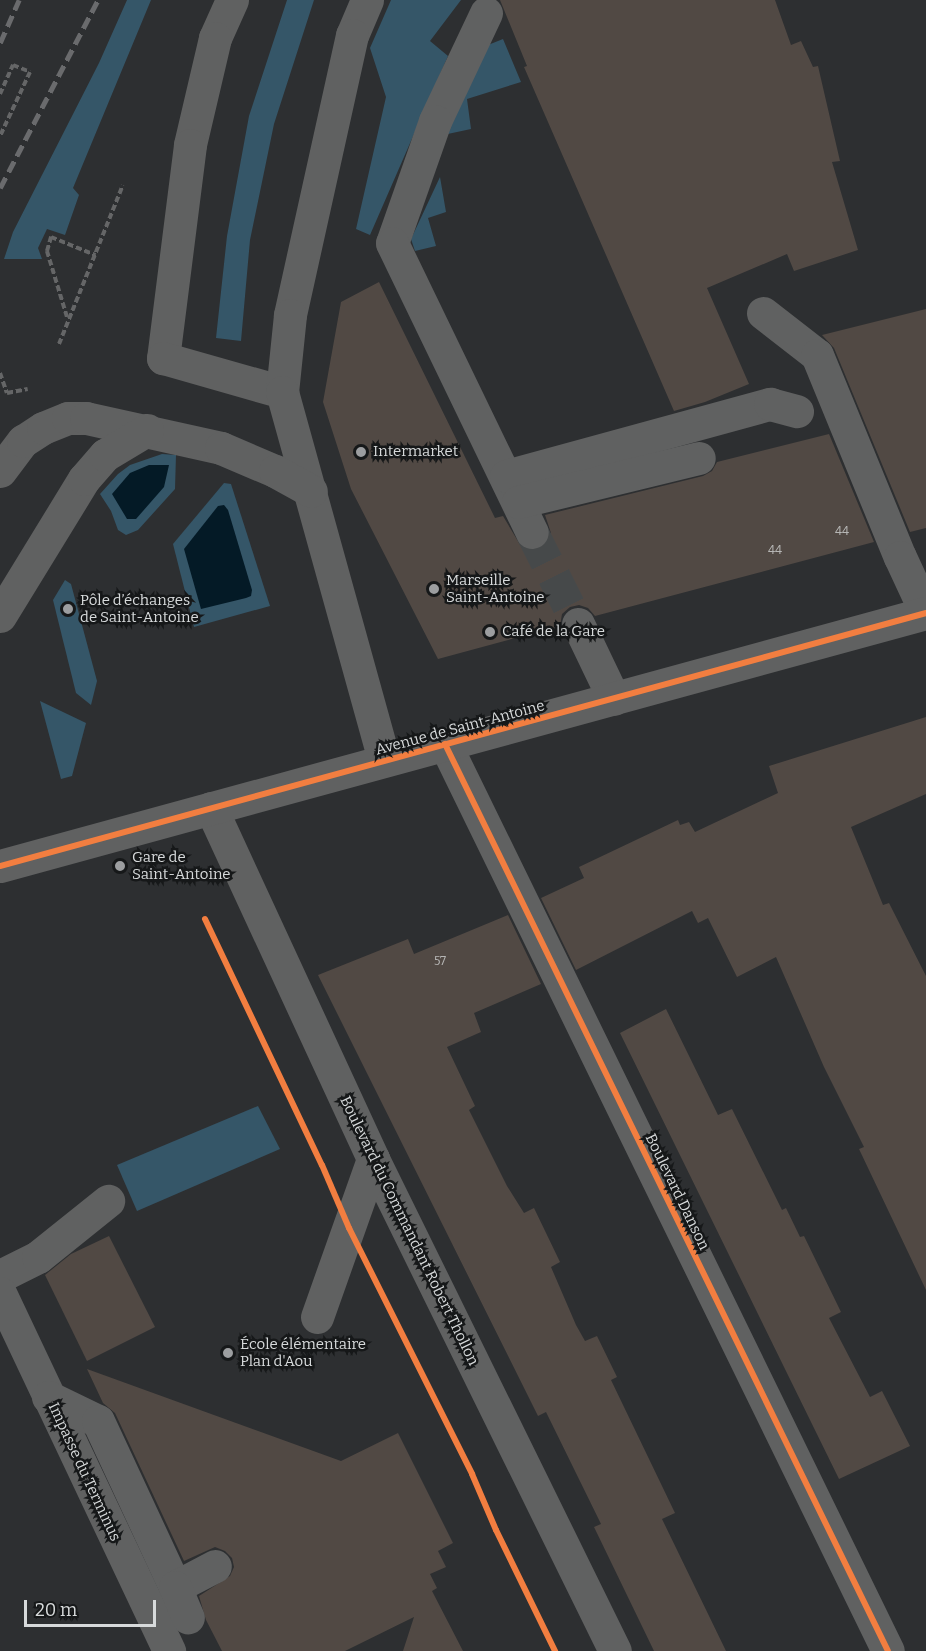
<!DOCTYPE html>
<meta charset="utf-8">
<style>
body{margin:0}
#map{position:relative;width:926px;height:1651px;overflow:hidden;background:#2d2f31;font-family:Bitter,serif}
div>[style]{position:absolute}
.green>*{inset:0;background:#355668}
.water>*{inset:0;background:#041a26}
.building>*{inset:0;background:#514944}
.minor-tunnel>*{height:33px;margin-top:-16.5px;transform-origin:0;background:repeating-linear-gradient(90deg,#46494a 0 33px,transparent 0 49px)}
.path>*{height:4px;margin-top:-2px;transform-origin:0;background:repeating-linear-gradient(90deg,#656667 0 6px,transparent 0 9px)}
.minor>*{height:33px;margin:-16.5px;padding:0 16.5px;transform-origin:16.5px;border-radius:16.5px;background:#606161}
.rail>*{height:4.5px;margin-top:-2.25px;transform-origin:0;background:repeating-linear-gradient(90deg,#6a6b6d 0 12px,transparent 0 18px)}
.cycleway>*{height:6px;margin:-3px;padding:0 3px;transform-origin:3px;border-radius:3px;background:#f27e40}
.dots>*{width:16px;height:16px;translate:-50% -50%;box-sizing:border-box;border:3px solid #161819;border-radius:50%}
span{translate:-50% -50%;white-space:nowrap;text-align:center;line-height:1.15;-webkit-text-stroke:5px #161819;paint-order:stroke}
.number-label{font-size:12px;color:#b6b6b5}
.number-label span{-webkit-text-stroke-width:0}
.poi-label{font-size:15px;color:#d7dadb}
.left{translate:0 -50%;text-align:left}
.street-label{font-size:15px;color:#d7dadb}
.scale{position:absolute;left:24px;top:1600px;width:132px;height:27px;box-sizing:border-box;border:3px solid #d7dadb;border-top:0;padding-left:8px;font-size:18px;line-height:21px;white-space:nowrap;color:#d7dadb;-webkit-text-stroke:4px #161819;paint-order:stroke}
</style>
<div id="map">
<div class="green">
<div style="clip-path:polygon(127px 0,151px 0,73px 188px,79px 195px,65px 235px,47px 229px,38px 248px,42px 259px,4px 259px,13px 232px,99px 63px)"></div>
<div style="clip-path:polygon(287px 0,314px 0,274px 124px,250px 240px,241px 341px,216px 338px,227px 236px,249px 116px)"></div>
<div style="clip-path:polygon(391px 0,461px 0,430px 41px,448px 56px,370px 235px,356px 229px,386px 97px,370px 48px)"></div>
<div style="clip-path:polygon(503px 39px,521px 82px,467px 99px,471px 129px,443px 135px,488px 45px)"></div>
<div style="clip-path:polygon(440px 177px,446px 212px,428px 218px,436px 246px,415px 251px,411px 239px)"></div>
<div style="clip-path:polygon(162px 454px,176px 455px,175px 489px,138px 530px,126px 535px,118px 530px,111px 511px,100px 494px,118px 474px,130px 465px)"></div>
<div style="clip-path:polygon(224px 483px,231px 484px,270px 606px,194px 627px,173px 544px)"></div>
<div style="clip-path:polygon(65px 580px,71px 584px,97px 681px,91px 705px,76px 693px,53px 600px)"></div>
<div style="clip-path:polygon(40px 701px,86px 723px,72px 776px,61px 779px)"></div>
<div style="clip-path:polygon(258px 1106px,280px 1149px,137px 1211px,117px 1165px)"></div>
</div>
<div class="water">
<div style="clip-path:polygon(149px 465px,169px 465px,164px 487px,136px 519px,127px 519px,112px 494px,130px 473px)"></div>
<div style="clip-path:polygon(224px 505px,228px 510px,252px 590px,251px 596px,246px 598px,201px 609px,184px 549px,218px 506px)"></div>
</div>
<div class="building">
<div style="clip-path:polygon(500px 0,775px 0,791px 45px,801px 41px,813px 67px,818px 66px,840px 161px,832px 162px,858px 250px,794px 271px,787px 254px,707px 288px,749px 384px,705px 402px,674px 411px,524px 67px,527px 66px)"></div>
<div style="clip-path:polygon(379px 282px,495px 518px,503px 516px,522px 548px,531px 551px,540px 549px,547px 543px,551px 533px,545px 515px,703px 476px,712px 471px,717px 462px,829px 434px,874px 542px,595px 616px,588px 608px,579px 605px,570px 607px,562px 614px,560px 626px,438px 659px,351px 489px,323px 402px,341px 302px)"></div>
<div style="clip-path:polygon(926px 309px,926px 528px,910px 532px,834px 348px,822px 335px)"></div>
<div style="clip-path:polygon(926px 717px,926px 794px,851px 827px,883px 905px,889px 903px,926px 976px,926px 1290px,859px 1149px,864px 1147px,824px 1067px,776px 957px,737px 977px,708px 918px,698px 923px,692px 911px,576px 970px,541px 898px,584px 878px,579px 867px,678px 820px,680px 825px,689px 822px,695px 832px,778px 793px,769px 766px)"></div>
<div style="clip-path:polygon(508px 915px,541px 984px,474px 1013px,481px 1032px,447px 1047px,475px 1106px,469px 1110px,507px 1186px,524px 1213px,534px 1208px,560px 1262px,551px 1267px,576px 1325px,585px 1341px,597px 1336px,617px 1377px,611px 1380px,675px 1513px,662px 1519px,726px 1651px,654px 1651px,594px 1527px,601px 1524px,546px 1412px,538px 1416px,318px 975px,408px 939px,414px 954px)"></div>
<div style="clip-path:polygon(666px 1009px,718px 1115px,732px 1109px,782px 1210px,786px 1208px,800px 1237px,804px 1236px,841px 1312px,829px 1318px,870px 1397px,882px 1391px,910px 1446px,839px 1479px,620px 1033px)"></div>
<div style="clip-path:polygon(109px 1236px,155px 1327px,87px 1361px,45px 1275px,71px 1254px)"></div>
<div style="clip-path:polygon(87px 1369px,341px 1461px,398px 1433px,453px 1543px,438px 1551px,446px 1567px,430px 1574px,437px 1588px,432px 1591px,463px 1651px,403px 1651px,414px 1617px,345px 1651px,222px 1651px,206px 1620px,199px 1596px,230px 1576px,234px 1567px,232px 1558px,225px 1551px,215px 1547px,184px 1561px,115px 1413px,103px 1403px)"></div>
</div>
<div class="minor-tunnel">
<div style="left:532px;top:532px;width:103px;rotate:63.4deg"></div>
</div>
<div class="path">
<div style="left:0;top:94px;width:32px;rotate:-66deg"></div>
<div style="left:13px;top:65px;width:18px;rotate:22deg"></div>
<div style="left:30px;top:72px;width:71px;rotate:115.1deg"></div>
<div style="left:67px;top:317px;width:69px;rotate:-106.9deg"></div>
<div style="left:47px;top:251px;width:15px;rotate:-74deg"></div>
<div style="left:51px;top:237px;width:48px;rotate:22.2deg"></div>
<div style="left:59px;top:344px;width:171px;rotate:-68.1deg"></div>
<div style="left:0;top:373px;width:21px;rotate:71deg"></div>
<div style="left:7px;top:393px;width:21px;rotate:-11deg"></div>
</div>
<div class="minor">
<div style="left:232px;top:0;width:42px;rotate:114.1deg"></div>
<div style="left:215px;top:38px;width:110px;rotate:103.2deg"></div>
<div style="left:190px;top:145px;width:215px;rotate:97.2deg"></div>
<div style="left:163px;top:358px;width:124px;rotate:15.9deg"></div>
<div style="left:367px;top:0;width:38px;rotate:113deg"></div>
<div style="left:352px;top:35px;width:287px;rotate:102.5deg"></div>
<div style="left:290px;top:315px;width:77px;rotate:95.9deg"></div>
<div style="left:282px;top:392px;width:382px;rotate:74.5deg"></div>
<div style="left:486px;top:13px;width:119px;rotate:115.3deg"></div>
<div style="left:435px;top:121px;width:129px;rotate:109.4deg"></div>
<div style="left:392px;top:243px;width:321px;rotate:64.2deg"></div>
<div style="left:763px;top:313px;width:68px;rotate:37.9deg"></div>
<div style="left:817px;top:355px;width:218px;rotate:67.7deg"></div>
<div style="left:900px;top:557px;width:62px;rotate:65.1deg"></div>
<div style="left:0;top:471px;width:38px;rotate:-53deg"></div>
<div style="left:23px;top:441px;width:24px;rotate:-33deg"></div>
<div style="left:43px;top:428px;width:27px;rotate:-22deg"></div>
<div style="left:68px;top:418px;width:18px"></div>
<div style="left:86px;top:418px;width:138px;rotate:12.5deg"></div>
<div style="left:221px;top:448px;width:59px;rotate:23.1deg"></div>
<div style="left:275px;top:471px;width:41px;rotate:29.1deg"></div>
<div style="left:506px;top:476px;width:274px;rotate:-15.3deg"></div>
<div style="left:770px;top:404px;width:28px;rotate:15deg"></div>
<div style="left:518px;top:502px;width:186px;rotate:-13.7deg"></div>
<div style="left:0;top:616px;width:161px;rotate:-58.5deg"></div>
<div style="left:84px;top:479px;width:32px;rotate:-49deg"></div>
<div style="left:105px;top:455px;width:49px;rotate:-30.8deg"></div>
<div style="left:578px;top:624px;width:83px;rotate:64.4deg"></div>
<div style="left:445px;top:744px;width:1009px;rotate:63.97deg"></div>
<div style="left:211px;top:808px;width:387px;rotate:65.2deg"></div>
<div style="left:373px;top:1159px;width:548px;rotate:63.81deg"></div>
<div style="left:0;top:866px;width:960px;rotate:-15.28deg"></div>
<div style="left:0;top:1276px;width:42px;rotate:-26.6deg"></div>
<div style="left:38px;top:1257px;width:90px;rotate:-38.7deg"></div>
<div style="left:0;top:1293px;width:396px;rotate:64.7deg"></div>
<div style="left:317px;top:1317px;width:168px;rotate:-70.5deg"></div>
<div style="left:48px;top:1397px;width:55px;rotate:25.6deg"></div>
<div style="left:98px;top:1421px;width:183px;rotate:65.1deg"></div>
<div style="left:175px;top:1587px;width:45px;rotate:-27.7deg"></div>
<div style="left:175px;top:1587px;width:33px;rotate:67deg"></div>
</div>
<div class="rail">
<div style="left:0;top:43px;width:47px;rotate:-66.2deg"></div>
<div style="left:0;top:188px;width:212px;rotate:-62.5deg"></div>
</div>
<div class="cycleway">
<div style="left:445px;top:744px;width:1009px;rotate:63.97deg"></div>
<div style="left:0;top:866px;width:960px;rotate:-15.28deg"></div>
<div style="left:205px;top:919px;width:272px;rotate:64.6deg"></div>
<div style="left:322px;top:1165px;width:69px;rotate:66.8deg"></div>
<div style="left:349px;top:1228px;width:275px;rotate:63.4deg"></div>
<div style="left:472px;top:1474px;width:61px;rotate:66.8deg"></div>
<div style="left:496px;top:1530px;width:135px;rotate:64deg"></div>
</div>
<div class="dots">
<div style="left:361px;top:452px;background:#9c9ea0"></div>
<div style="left:434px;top:589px;background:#9c9ea0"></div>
<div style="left:68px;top:609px;background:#9c9ea0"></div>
<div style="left:490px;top:632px;background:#9c9ea0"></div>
<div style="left:120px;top:866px;background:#9c9ea0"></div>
<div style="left:228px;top:1353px;background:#9c9ea0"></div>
</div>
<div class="number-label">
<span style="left:842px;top:532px">44</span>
<span style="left:775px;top:551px">44</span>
<span style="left:440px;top:962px">57</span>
</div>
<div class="poi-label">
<span class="left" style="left:373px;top:452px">Intermarket</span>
<span class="left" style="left:446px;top:589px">Marseille<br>Saint-Antoine</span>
<span class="left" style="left:80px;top:609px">Pôle d’échanges<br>de Saint-Antoine</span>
<span class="left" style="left:502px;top:632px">Café de la Gare</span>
<span class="left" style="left:132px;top:866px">Gare de<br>Saint-Antoine</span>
<span class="left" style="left:240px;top:1353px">École élémentaire<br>Plan d'Aou</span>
</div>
<div class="street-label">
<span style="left:460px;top:728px;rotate:-15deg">Avenue de Saint-Antoine</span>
<span style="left:677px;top:1192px;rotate:64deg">Boulevard Danson</span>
<span style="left:409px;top:1231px;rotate:64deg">Boulevard du Commandant Robert Thollon</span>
<span style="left:84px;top:1472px;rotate:65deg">Impasse du Terminus</span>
</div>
<div class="scale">20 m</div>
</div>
